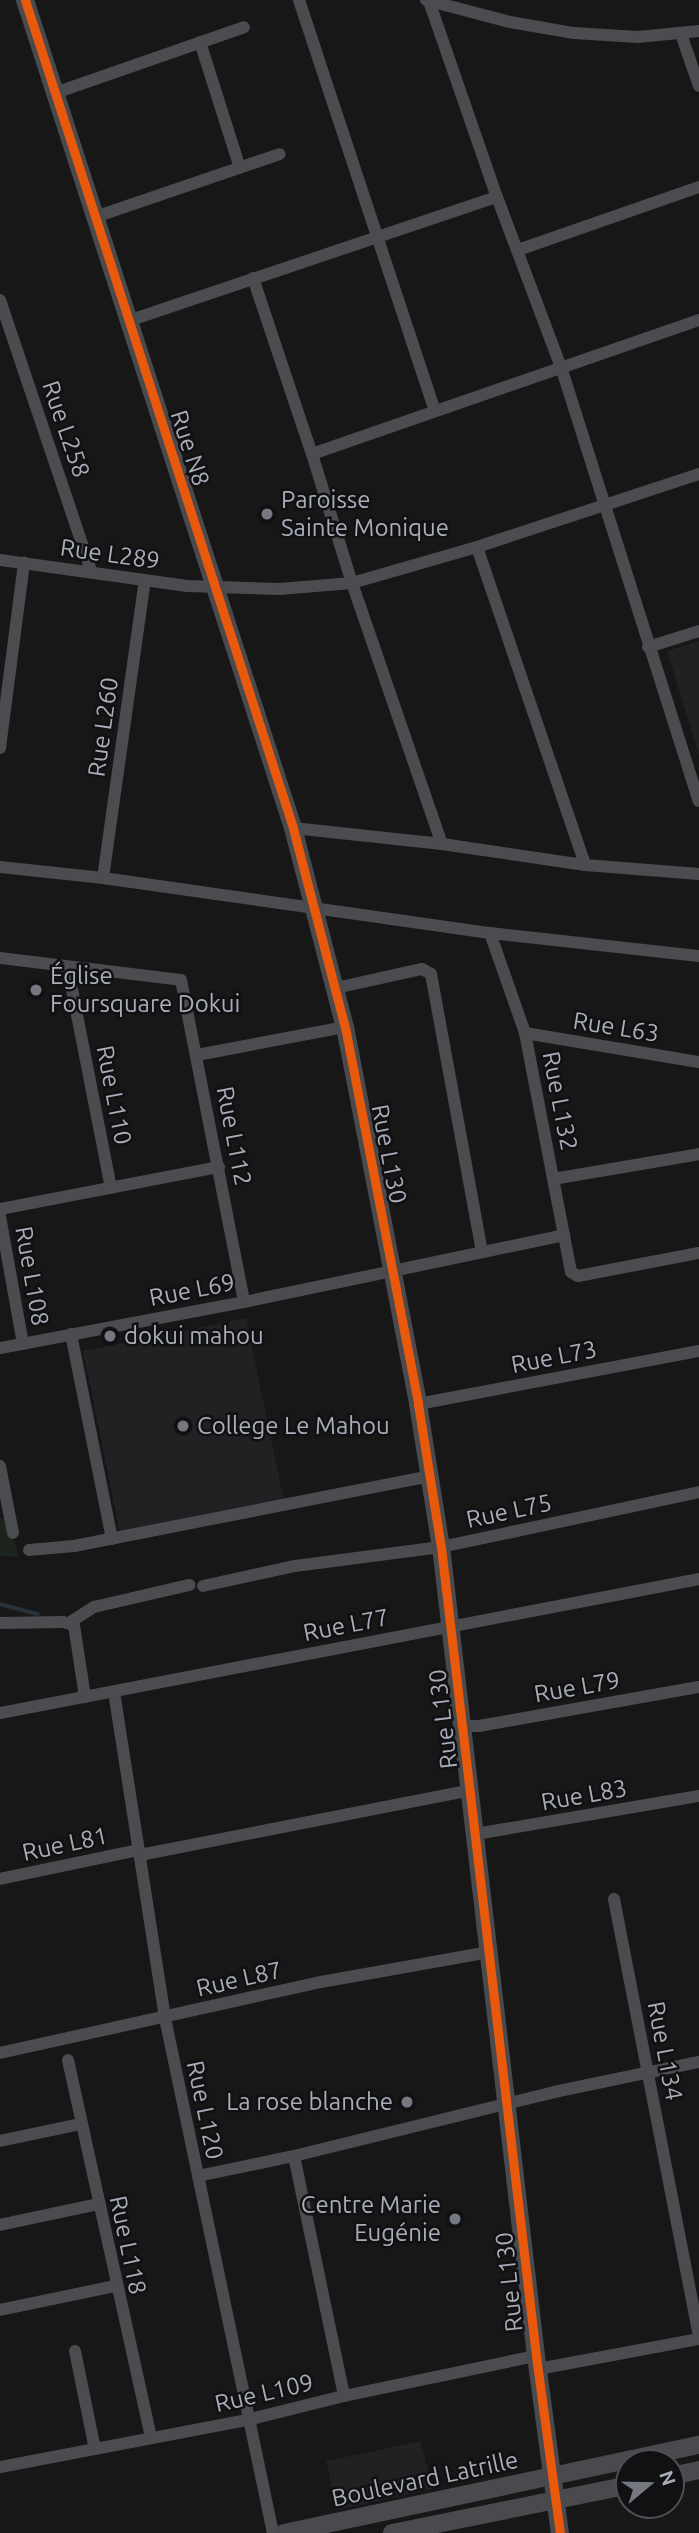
<!DOCTYPE html>
<meta charset="utf-8">
<style>
body{margin:0}
#map{position:relative;width:699px;height:2533px;overflow:hidden;background:#171717;font-family:Ubuntu,sans-serif}
div>[style]{position:absolute}
.built>*{inset:0;background:#212123}
.green>*{inset:0;background:#1d241e}
.stream>*{height:3.5px;margin:-1.75px;padding:0 1.75px;transform-origin:1.75px;border-radius:1.75px;background:#2a3239}
.street>*{height:12px;margin:-6px;padding:0 6px;transform-origin:6px;border-radius:6px;background:#4b4c50}
.secondary>*{height:18px;margin:-9px;padding:0 9px;transform-origin:9px;border-radius:9px;background:#4a4a4e}
.cycleway>*{height:9px;margin:-4.5px;padding:0 4.5px;transform-origin:4.5px;border-radius:4.5px;background:#e8590c}
.dots>*{width:19px;height:19px;translate:-50% -50%;box-sizing:border-box;border:4px solid #111113;border-radius:50%}
span{translate:-50% -50%;white-space:nowrap;text-align:center;line-height:1.15;-webkit-text-stroke:5px #111113;paint-order:stroke}
.street-label{font-size:24px;color:#a8adb8}
.poi-label{font-size:24px;color:#a8adb8}
.left{translate:0 -50%;text-align:left}
.right{translate:-100% -50%;text-align:right}
.north{position:absolute;left:615px;top:2449px;width:70px;height:70px;box-sizing:border-box;background:#111113;border:2px solid #4d4f55;border-radius:50%;rotate:71deg;font-size:19px;font-weight:700;line-height:28px;text-align:center;color:#a8adb8}
.north::after{content:'';display:block;margin:auto;width:24px;height:32px;background:#757880;clip-path:polygon(50% 0,100% 100%,50% 72%,0 100%)}
</style>
<div id="map">
<div class="built">
<div style="clip-path:polygon(699px 641px,699px 755px,667px 651px)"></div>
<div style="clip-path:polygon(246px 1318px,284px 1501px,120px 1534px,83px 1351px)"></div>
<div style="clip-path:polygon(421px 2441px,432px 2489px,337px 2510px,326px 2461px)"></div>
</div>
<div class="green">
<div style="clip-path:polygon(0 1518px,10px 1520px,18px 1557px,0 1556px)"></div>
</div>
<div class="stream">
<div style="left:0;top:1604px;width:39px;rotate:15deg"></div>
</div>
<div class="street">
<div style="left:299px;top:0;width:433px;rotate:71.7deg"></div>
<div style="left:426px;top:0;width:87px;rotate:14.7deg"></div>
<div style="left:510px;top:22px;width:65px;rotate:9.8deg"></div>
<div style="left:574px;top:33px;width:64px;rotate:3.6deg"></div>
<div style="left:638px;top:37px;width:61px;rotate:-5.6deg"></div>
<div style="left:429px;top:1px;width:207px;rotate:70.9deg"></div>
<div style="left:497px;top:197px;width:185px;rotate:69.4deg"></div>
<div style="left:562px;top:370px;width:452px;rotate:72.4deg"></div>
<div style="left:681px;top:34px;width:55px;rotate:70.9deg"></div>
<div style="left:200px;top:42px;width:132px;rotate:72.4deg"></div>
<div style="left:55px;top:93px;width:200px;rotate:-19.2deg"></div>
<div style="left:95px;top:217px;width:195px;rotate:-18.8deg"></div>
<div style="left:518px;top:250px;width:192px;rotate:-19.2deg"></div>
<div style="left:253px;top:278px;width:186px;rotate:71.5deg"></div>
<div style="left:312px;top:454px;width:135px;rotate:72.8deg"></div>
<div style="left:352px;top:583px;width:276px;rotate:71deg"></div>
<div style="left:0;top:300px;width:286px;rotate:71.4deg"></div>
<div style="left:128px;top:321px;width:389px;rotate:-18.6deg"></div>
<div style="left:312px;top:454px;width:410px;rotate:-19.1deg"></div>
<div style="left:477px;top:547px;width:336px;rotate:71.2deg"></div>
<div style="left:0;top:560px;width:189px;rotate:7.9deg"></div>
<div style="left:187px;top:586px;width:92px;rotate:1.9deg"></div>
<div style="left:279px;top:589px;width:73px;rotate:-4.7deg"></div>
<div style="left:352px;top:583px;width:130px;rotate:-16.1deg"></div>
<div style="left:477px;top:547px;width:234px;rotate:-18.2deg"></div>
<div style="left:648px;top:647px;width:53px;rotate:-17.4deg"></div>
<div style="left:0;top:748px;width:187px;rotate:-82.6deg"></div>
<div style="left:293px;top:828px;width:150px;rotate:6.1deg"></div>
<div style="left:442px;top:844px;width:145px;rotate:8.4deg"></div>
<div style="left:585px;top:865px;width:114px;rotate:4.5deg"></div>
<div style="left:0;top:867px;width:104px;rotate:6.1deg"></div>
<div style="left:103px;top:878px;width:391px;rotate:8.1deg"></div>
<div style="left:490px;top:933px;width:210px;rotate:6.3deg"></div>
<div style="left:103px;top:878px;width:300px;rotate:-82deg"></div>
<div style="left:490px;top:933px;width:106px;rotate:70.7deg"></div>
<div style="left:525px;top:1033px;width:243px;rotate:79.1deg"></div>
<div style="left:571px;top:1272px;width:8px;rotate:30deg"></div>
<div style="left:578px;top:1276px;width:123px;rotate:-10.8deg"></div>
<div style="left:0;top:958px;width:182px;rotate:6.9deg"></div>
<div style="left:181px;top:980px;width:328px;rotate:78.9deg"></div>
<div style="left:68px;top:969px;width:223px;rotate:78.9deg"></div>
<div style="left:336px;top:988px;width:88px;rotate:-12.5deg"></div>
<div style="left:422px;top:969px;width:10px;rotate:29deg"></div>
<div style="left:431px;top:974px;width:283px;rotate:79.6deg"></div>
<div style="left:525px;top:1033px;width:176px;rotate:9.5deg"></div>
<div style="left:197px;top:1055px;width:151px;rotate:-10.7deg"></div>
<div style="left:553px;top:1179px;width:148px;rotate:-9.7deg"></div>
<div style="left:0;top:1209px;width:223px;rotate:-10.9deg"></div>
<div style="left:0;top:1216px;width:130px;rotate:79.8deg"></div>
<div style="left:71px;top:1334px;width:209px;rotate:78.7deg"></div>
<div style="left:0;top:1348px;width:253px;rotate:-10.7deg"></div>
<div style="left:249px;top:1301px;width:322px;rotate:-11.8deg"></div>
<div style="left:418px;top:1404px;width:286px;rotate:-10.7deg"></div>
<div style="left:0;top:1466px;width:68px;rotate:79deg"></div>
<div style="left:29px;top:1550px;width:45px;rotate:-5.1deg"></div>
<div style="left:74px;top:1546px;width:364px;rotate:-11.1deg"></div>
<div style="left:203px;top:1586px;width:94px;rotate:-12.3deg"></div>
<div style="left:295px;top:1566px;width:147px;rotate:-7.4deg"></div>
<div style="left:441px;top:1547px;width:264px;rotate:-12deg"></div>
<div style="left:0;top:1623px;width:63px;rotate:-0.9deg"></div>
<div style="left:63px;top:1622px;width:11px;rotate:15deg"></div>
<div style="left:74px;top:1625px;width:73px;rotate:81.3deg"></div>
<div style="left:69px;top:1623px;width:30px;rotate:-33deg"></div>
<div style="left:94px;top:1607px;width:98px;rotate:-13deg"></div>
<div style="left:114px;top:1692px;width:330px;rotate:81.1deg"></div>
<div style="left:165px;top:2018px;width:526px;rotate:78.16deg"></div>
<div style="left:0;top:1713px;width:712px;rotate:-10.85deg"></div>
<div style="left:462px;top:1726px;width:17px"></div>
<div style="left:479px;top:1726px;width:223px;rotate:-10.1deg"></div>
<div style="left:476px;top:1834px;width:226px;rotate:-9.7deg"></div>
<div style="left:140px;top:1855px;width:337px;rotate:-11.1deg"></div>
<div style="left:0;top:1879px;width:142px;rotate:-11.8deg"></div>
<div style="left:614px;top:1899px;width:444px;rotate:79deg"></div>
<div style="left:0;top:2053px;width:329px;rotate:-12.5deg"></div>
<div style="left:321px;top:1982px;width:171px;rotate:-10.1deg"></div>
<div style="left:68px;top:2060px;width:386px;rotate:77.6deg"></div>
<div style="left:0;top:2141px;width:83px;rotate:-11.9deg"></div>
<div style="left:294px;top:2156px;width:268px;rotate:-13.8deg"></div>
<div style="left:554px;top:2092px;width:148px;rotate:-11.7deg"></div>
<div style="left:198px;top:2176px;width:98px;rotate:-11.8deg"></div>
<div style="left:294px;top:2156px;width:245px;rotate:78.2deg"></div>
<div style="left:0;top:2225px;width:100px;rotate:-12.1deg"></div>
<div style="left:0;top:2310px;width:117px;rotate:-11.8deg"></div>
<div style="left:75px;top:2351px;width:100px;rotate:78.5deg"></div>
<div style="left:538px;top:2369px;width:164px;rotate:-10.6deg"></div>
<div style="left:0;top:2467px;width:256px;rotate:-10.8deg"></div>
<div style="left:251px;top:2419px;width:96px;rotate:-13.9deg"></div>
<div style="left:344px;top:2396px;width:196px;rotate:-11.8deg"></div>
</div>
<div class="secondary">
<div style="left:25px;top:0;width:870px;rotate:72.06deg"></div>
<div style="left:293px;top:828px;width:206px;rotate:75.4deg"></div>
<div style="left:345px;top:1027px;width:384px;rotate:79deg"></div>
<div style="left:418px;top:1404px;width:145px;rotate:80.9deg"></div>
<div style="left:441px;top:1547px;width:815px;rotate:83.3deg"></div>
<div style="left:536px;top:2356px;width:179px;rotate:82.3deg"></div>
<div style="left:671px;top:2476px;width:29px;rotate:-12deg"></div>
<div style="left:284px;top:2533px;width:424px;rotate:-12deg"></div>
<div style="left:392px;top:2533px;width:242px;rotate:-11.4deg"></div>
</div>
<div class="cycleway">
<div style="left:25px;top:0;width:870px;rotate:72.06deg"></div>
<div style="left:293px;top:828px;width:206px;rotate:75.4deg"></div>
<div style="left:345px;top:1027px;width:384px;rotate:79deg"></div>
<div style="left:418px;top:1404px;width:145px;rotate:80.9deg"></div>
<div style="left:441px;top:1547px;width:815px;rotate:83.3deg"></div>
<div style="left:536px;top:2356px;width:179px;rotate:82.3deg"></div>
</div>
<div class="dots">
<div style="left:267px;top:514px;background:#757880"></div>
<div style="left:36px;top:990px;background:#757880"></div>
<div style="left:110px;top:1336px;background:#757880"></div>
<div style="left:183px;top:1426px;background:#757880"></div>
<div style="left:407px;top:2102px;background:#757880"></div>
<div style="left:455px;top:2219px;background:#757880"></div>
</div>
<div class="street-label">
<span style="left:66px;top:429px;rotate:71deg">Rue L258</span>
<span style="left:190px;top:448px;rotate:72deg">Rue N8</span>
<span style="left:110px;top:554px;rotate:8deg">Rue L289</span>
<span style="left:103px;top:727px;rotate:-82deg">Rue L260</span>
<span style="left:616px;top:1027px;rotate:9deg">Rue L63</span>
<span style="left:114px;top:1095px;rotate:79deg">Rue L110</span>
<span style="left:560px;top:1101px;rotate:79deg">Rue L132</span>
<span style="left:234px;top:1136px;rotate:79deg">Rue L112</span>
<span style="left:389px;top:1154px;rotate:79deg">Rue L130</span>
<span style="left:32px;top:1276px;rotate:80deg">Rue L108</span>
<span style="left:192px;top:1290px;rotate:-11deg">Rue L69</span>
<span style="left:554px;top:1357px;rotate:-11deg">Rue L73</span>
<span style="left:509px;top:1511px;rotate:-12deg">Rue L75</span>
<span style="left:346px;top:1625px;rotate:-11deg">Rue L77</span>
<span style="left:577px;top:1687px;rotate:-10deg">Rue L79</span>
<span style="left:443px;top:1719px;rotate:-97deg">Rue L130</span>
<span style="left:584px;top:1795px;rotate:-10deg">Rue L83</span>
<span style="left:65px;top:1844px;rotate:-12deg">Rue L81</span>
<span style="left:239px;top:1979px;rotate:-13deg">Rue L87</span>
<span style="left:665px;top:2051px;rotate:79deg">Rue L134</span>
<span style="left:205px;top:2110px;rotate:78deg">Rue L120</span>
<span style="left:128px;top:2245px;rotate:78deg">Rue L118</span>
<span style="left:509px;top:2282px;rotate:-96deg">Rue L130</span>
<span style="left:264px;top:2393px;rotate:-13deg">Rue L109</span>
<span style="left:425px;top:2479px;rotate:-12deg">Boulevard Latrille</span>
</div>
<div class="poi-label">
<span class="left" style="left:281px;top:514px">Paroisse<br>Sainte Monique</span>
<span class="left" style="left:50px;top:990px">Église<br>Foursquare Dokui</span>
<span class="left" style="left:124px;top:1336px">dokui mahou</span>
<span class="left" style="left:197px;top:1426px">College Le Mahou</span>
<span class="right" style="left:393px;top:2102px">La rose blanche</span>
<span class="right" style="left:441px;top:2219px">Centre Marie<br>Eugénie</span>
</div>
<div class="north">N</div>
</div>
